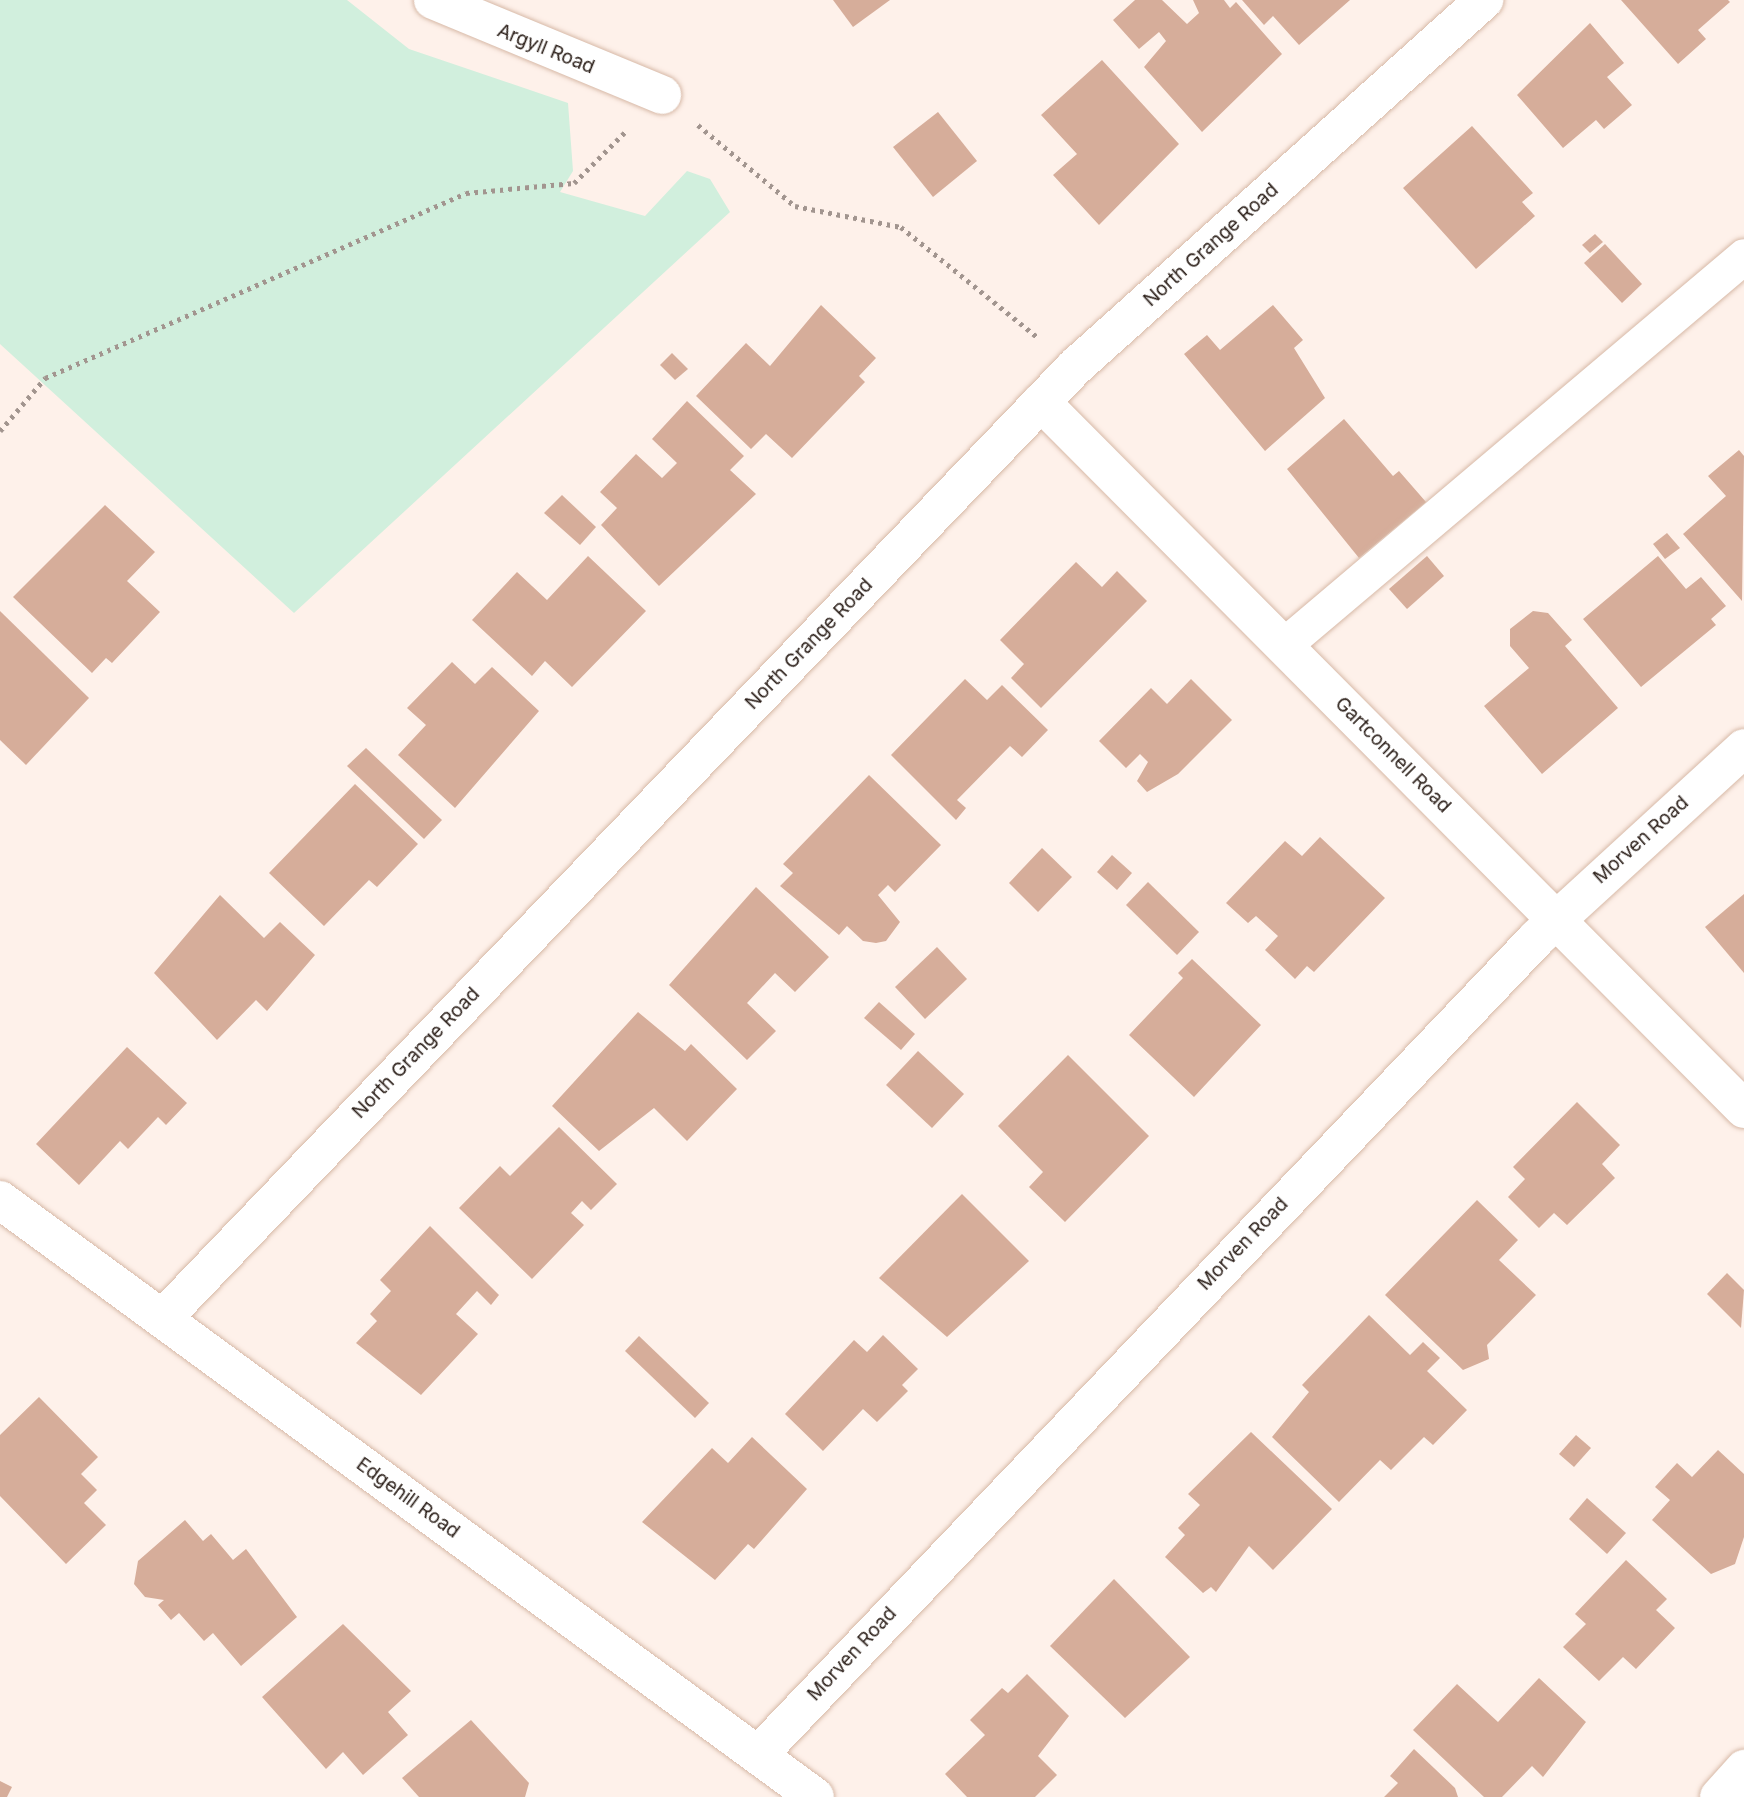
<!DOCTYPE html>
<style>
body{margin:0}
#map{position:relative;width:1744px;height:1797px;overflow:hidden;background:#fef1ea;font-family:Inter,sans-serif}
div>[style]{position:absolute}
.green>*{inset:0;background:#d1efdd}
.building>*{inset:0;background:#d6ad9a}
.path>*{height:4.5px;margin-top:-2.25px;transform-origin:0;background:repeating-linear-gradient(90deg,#a2958f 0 3.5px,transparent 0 8.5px)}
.roads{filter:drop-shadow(0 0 2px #d7b9a7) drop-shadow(0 0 2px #d7b9a7)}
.lane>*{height:35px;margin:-17.5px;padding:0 17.5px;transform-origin:17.5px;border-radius:17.5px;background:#fff}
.street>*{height:38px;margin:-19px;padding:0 19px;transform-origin:19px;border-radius:19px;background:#fff}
span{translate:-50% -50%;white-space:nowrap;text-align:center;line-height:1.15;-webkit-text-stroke:7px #fff;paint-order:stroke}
.street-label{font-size:19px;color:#2c201a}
</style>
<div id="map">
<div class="green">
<div style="clip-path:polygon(0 0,347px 0,409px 49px,568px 103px,573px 171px,560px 192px,645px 216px,687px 171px,710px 179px,730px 212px,294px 613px,0 344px)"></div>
</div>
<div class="building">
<div style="clip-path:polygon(833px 0,890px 0,853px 27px)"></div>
<div style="clip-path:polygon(1135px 0,1162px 0,1187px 24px,1199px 13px,1193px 0,1224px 0,1230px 8px,1236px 2px,1282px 54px,1202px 132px,1144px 67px,1166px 41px,1159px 32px,1139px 49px,1113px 20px)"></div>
<div style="clip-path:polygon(1242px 0,1350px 0,1299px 45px,1273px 16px,1264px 25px)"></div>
<div style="clip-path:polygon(1621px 0,1728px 0,1730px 2px,1698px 30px,1706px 39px,1678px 64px)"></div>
<div style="clip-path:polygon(1590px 23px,1624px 63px,1607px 77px,1632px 105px,1604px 129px,1596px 120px,1563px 148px,1517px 95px)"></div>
<div style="clip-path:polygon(1102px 60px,1179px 144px,1099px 225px,1053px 175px,1077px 154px,1041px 115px)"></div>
<div style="clip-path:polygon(938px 112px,977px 161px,933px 197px,893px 147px)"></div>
<div style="clip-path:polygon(1472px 126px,1533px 193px,1522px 202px,1535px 216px,1476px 269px,1403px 188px)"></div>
<div style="clip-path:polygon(1595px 234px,1603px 242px,1590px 253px,1582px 245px)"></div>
<div style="clip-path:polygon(1605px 244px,1642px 284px,1622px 303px,1584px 263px)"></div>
<div style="clip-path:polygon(821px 305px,876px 358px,859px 376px,865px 382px,792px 458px,766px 434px,751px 449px,696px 396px,746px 343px,770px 366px)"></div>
<div style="clip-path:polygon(1273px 305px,1303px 340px,1294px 348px,1325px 398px,1265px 451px,1184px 354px,1207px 335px,1220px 350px)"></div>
<div style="clip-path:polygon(672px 353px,688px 369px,675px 380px,660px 365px)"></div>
<div style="clip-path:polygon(687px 401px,744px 456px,730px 470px,756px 494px,659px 586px,601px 525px,617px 508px,600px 492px,636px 454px,662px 478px,677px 463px,652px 439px)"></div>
<div style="clip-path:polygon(1344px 419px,1393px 476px,1399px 471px,1426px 502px,1359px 558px,1287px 469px)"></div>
<div style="clip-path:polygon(1739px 450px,1744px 456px,1742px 601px,1683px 534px,1726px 496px,1708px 476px)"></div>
<div style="clip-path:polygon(562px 495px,596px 527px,580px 545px,544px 513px)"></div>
<div style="clip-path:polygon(105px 505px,155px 552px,127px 581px,160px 612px,112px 663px,106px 658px,92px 673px,13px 597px)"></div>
<div style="clip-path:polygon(1667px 533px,1680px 548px,1665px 559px,1653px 544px)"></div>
<div style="clip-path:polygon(588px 556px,646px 611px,572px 687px,545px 661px,532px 676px,472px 620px,517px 572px,547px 600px)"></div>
<div style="clip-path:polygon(1427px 556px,1444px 576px,1407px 609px,1389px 589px)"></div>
<div style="clip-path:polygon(1658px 556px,1686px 589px,1701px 577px,1726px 606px,1711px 619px,1716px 625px,1641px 687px,1583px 619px)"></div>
<div style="clip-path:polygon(1076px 562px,1102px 587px,1117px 571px,1147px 601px,1041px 708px,1011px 678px,1024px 664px,1000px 640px)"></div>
<div style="clip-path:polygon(0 611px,89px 698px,26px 765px,0 740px)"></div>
<div style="clip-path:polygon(1533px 611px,1548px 613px,1572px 640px,1565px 646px,1618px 708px,1542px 774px,1484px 706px,1529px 668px,1510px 646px,1510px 629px)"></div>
<div style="clip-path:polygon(452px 662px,475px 684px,492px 667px,539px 711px,455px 808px,398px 755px,426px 725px,407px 708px)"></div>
<div style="clip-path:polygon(965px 679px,987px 700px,1002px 685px,1048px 730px,1022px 757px,1010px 746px,957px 800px,966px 808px,956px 820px,891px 755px)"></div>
<div style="clip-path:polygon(1191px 679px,1232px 720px,1178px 774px,1147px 792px,1137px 781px,1148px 762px,1140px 754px,1126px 768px,1099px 741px,1151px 688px,1167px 704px)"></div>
<div style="clip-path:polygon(366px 748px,442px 820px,424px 839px,347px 766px)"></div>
<div style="clip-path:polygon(869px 775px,941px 845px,895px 892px,888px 885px,878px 895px,900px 922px,886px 941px,876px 943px,863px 941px,847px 926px,839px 935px,780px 886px,793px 873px,783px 864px)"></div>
<div style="clip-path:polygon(355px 784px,418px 844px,377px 887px,369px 880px,324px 926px,269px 873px)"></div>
<div style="clip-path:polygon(1320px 837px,1385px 898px,1314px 972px,1307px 966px,1295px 979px,1265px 950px,1278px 936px,1256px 916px,1248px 923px,1226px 903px,1285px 841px,1302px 856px)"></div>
<div style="clip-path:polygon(1042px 848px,1072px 877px,1038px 912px,1009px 883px)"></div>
<div style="clip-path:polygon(1112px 855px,1132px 873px,1117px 890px,1097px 872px)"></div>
<div style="clip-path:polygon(1148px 882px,1199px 932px,1177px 955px,1126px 905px)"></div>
<div style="clip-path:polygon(756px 887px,829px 957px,795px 992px,775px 973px,747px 1003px,776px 1031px,747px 1060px,669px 985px)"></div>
<div style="clip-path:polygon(1744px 894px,1744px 973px,1705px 927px)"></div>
<div style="clip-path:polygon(220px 895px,264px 938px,280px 922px,315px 955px,267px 1011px,256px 1000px,217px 1040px,154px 973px)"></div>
<div style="clip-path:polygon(937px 947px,967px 979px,925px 1019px,895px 987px)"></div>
<div style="clip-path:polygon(1192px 959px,1261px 1025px,1194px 1097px,1129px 1035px,1183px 978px,1178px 973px)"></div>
<div style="clip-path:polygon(879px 1002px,915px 1034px,901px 1050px,864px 1018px)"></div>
<div style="clip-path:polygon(638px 1012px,685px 1051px,691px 1044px,737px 1089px,687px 1141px,654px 1108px,599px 1151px,552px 1106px)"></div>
<div style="clip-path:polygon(127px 1047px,187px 1103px,166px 1125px,158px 1117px,128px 1149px,120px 1141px,79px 1185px,36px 1144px)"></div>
<div style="clip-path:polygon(918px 1051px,964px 1094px,932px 1128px,886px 1085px)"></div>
<div style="clip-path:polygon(1068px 1055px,1149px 1136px,1065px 1222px,1029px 1187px,1043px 1172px,998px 1126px)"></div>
<div style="clip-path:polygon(1577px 1102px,1620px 1145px,1602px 1164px,1615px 1178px,1567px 1225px,1554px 1213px,1539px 1228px,1508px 1197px,1525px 1179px,1513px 1167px)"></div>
<div style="clip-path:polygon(559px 1127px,617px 1184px,591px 1210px,582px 1201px,571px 1213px,584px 1225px,532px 1279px,459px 1208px,500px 1166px,510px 1176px)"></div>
<div style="clip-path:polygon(962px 1194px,1029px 1261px,947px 1337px,879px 1278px)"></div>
<div style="clip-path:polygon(1477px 1200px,1518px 1240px,1499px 1260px,1536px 1295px,1487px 1345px,1489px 1359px,1463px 1370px,1385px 1295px)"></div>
<div style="clip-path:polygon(430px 1226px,499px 1295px,491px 1305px,477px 1291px,456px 1314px,478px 1334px,421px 1395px,356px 1343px,377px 1321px,370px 1314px,391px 1291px,380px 1280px)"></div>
<div style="clip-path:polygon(1727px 1273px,1744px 1290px,1741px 1328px,1707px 1294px)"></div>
<div style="clip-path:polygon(1369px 1315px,1410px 1355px,1423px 1342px,1440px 1358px,1427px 1371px,1467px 1410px,1433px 1445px,1424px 1437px,1391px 1470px,1380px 1460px,1339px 1502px,1272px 1437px,1309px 1392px,1302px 1385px)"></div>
<div style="clip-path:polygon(883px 1335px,918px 1369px,902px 1385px,908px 1391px,877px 1422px,863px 1409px,823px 1451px,785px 1414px,854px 1340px,867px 1352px)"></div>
<div style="clip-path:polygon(639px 1336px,709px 1403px,695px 1418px,625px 1351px)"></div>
<div style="clip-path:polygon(39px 1397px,98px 1457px,81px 1474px,97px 1490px,84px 1503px,106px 1525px,66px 1564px,0 1496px,0 1435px)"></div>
<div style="clip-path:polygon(1251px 1432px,1332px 1509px,1273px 1570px,1249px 1546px,1216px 1592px,1211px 1587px,1203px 1593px,1165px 1557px,1185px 1535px,1178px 1528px,1200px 1505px,1188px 1494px)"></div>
<div style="clip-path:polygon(1576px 1435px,1591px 1448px,1574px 1467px,1559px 1454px)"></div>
<div style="clip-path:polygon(752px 1437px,807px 1489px,754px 1549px,748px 1544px,715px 1580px,642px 1522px,712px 1448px,728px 1463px)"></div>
<div style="clip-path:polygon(1718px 1450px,1744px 1474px,1744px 1537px,1735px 1564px,1711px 1574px,1652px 1520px,1670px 1500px,1655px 1487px,1677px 1463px,1692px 1477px)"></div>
<div style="clip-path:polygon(1587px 1498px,1626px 1533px,1607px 1554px,1569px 1519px)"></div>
<div style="clip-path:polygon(185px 1520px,203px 1541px,211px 1534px,233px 1560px,246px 1549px,297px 1617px,241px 1666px,213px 1633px,204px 1641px,179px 1613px,171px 1620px,158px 1605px,164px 1600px,145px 1597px,134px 1584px,138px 1561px)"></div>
<div style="clip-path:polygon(1626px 1560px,1667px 1599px,1656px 1610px,1675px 1628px,1636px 1669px,1623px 1657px,1599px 1681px,1563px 1647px,1586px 1624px,1575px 1614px)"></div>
<div style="clip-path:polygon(1114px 1579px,1190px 1657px,1125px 1718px,1050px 1646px)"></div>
<div style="clip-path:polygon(343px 1624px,411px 1691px,388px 1712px,408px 1735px,363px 1775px,343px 1752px,326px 1769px,262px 1697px)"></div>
<div style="clip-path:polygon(1027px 1674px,1069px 1716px,1038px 1756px,1057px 1775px,1035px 1797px,967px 1797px,945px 1774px,985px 1735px,970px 1720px,1002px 1688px,1008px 1693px)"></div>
<div style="clip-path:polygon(1539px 1678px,1586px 1722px,1543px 1777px,1532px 1766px,1502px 1797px,1484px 1797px,1413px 1730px,1457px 1684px,1498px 1722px)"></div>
<div style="clip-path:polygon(471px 1720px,529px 1783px,525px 1797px,419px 1797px,402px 1778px)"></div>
<div style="clip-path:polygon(1414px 1749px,1455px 1788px,1458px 1797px,1384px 1797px,1398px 1783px,1390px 1776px)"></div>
<div style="clip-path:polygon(0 1781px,12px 1787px,7px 1797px,0 1797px)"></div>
</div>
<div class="path">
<div style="left:698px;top:125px;width:126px;rotate:39.9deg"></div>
<div style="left:795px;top:206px;width:108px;rotate:11.2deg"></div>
<div style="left:901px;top:227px;width:174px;rotate:38.9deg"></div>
<div style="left:0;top:431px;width:70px;rotate:-49.7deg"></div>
<div style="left:45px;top:378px;width:460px;rotate:-23.7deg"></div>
<div style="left:466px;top:193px;width:108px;rotate:-5.3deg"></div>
<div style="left:574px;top:183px;width:72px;rotate:-45deg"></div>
</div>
<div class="roads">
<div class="lane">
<div style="left:1284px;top:645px;width:602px;rotate:-40.22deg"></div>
</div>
<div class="street">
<div style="left:433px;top:0;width:248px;rotate:22.5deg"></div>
<div style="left:1041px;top:402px;width:997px;rotate:45.16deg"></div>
<div style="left:0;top:1200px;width:1010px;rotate:36.22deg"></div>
<div style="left:163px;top:1318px;width:1318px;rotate:-46.2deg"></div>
<div style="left:1075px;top:367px;width:550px;rotate:-41.9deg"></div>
<div style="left:758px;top:1755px;width:1129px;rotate:-46.36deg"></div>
<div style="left:1537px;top:938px;width:281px;rotate:-42.5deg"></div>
<div style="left:1719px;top:1797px;width:38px;rotate:-48deg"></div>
</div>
</div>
<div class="street-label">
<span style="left:546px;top:49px;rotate:22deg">Argyll Road</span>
<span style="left:1211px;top:245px;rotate:-42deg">North Grange Road</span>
<span style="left:809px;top:644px;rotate:-46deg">North Grange Road</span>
<span style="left:1393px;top:755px;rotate:45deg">Gartconnell Road</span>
<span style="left:1641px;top:840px;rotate:-42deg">Morven Road</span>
<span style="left:416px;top:1053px;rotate:-46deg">North Grange Road</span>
<span style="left:1243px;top:1244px;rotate:-46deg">Morven Road</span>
<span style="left:408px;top:1498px;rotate:36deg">Edgehill Road</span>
<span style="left:852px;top:1654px;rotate:-47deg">Morven Road</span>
</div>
</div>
